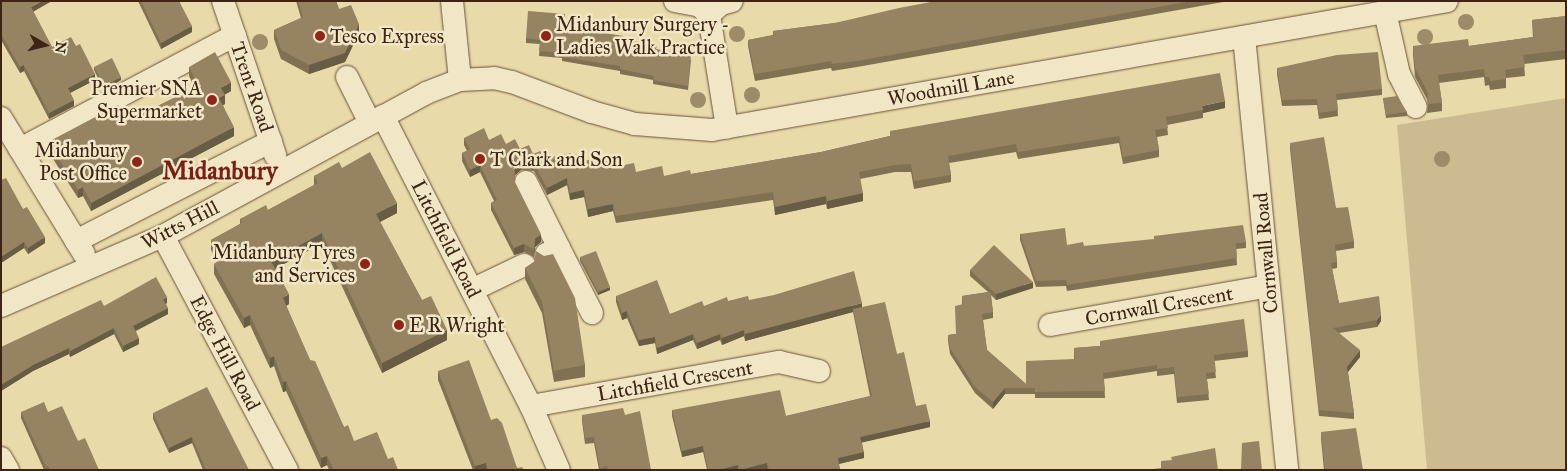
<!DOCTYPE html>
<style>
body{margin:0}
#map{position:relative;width:1567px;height:471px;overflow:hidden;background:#e9daa9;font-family:"IM FELL Great Primer",serif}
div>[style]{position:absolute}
.green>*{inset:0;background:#ccbb90}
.roads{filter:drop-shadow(0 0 1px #685239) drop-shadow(0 0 1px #685239)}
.minor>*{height:22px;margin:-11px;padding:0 11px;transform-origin:11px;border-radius:11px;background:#f1e7c7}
.trees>*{width:16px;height:16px;margin:-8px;border-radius:50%;background:#9e8b68}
.wall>*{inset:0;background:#817153}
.shaded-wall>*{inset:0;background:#695c44}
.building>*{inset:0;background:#968361}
.dots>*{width:14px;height:14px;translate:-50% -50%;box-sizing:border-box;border:2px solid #f1e7c7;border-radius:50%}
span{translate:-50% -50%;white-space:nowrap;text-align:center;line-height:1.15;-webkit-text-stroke:5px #f1e7c7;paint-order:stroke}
.poi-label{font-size:20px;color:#3d2414}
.left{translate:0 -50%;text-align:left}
.right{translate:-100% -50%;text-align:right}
.street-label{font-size:20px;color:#3d2414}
.district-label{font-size:25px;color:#7a1f14;font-weight:700}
.frame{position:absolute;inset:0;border:2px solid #3d2414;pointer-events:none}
.north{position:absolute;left:20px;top:20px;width:50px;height:50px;-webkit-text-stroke:4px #f1e7c7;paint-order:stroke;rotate:98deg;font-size:14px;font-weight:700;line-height:20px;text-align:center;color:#3d2414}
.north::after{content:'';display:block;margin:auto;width:18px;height:22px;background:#3d2414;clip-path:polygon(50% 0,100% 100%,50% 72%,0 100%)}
</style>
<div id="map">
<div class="green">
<div style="clip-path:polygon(1566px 98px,1566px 470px,1427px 470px,1397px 125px)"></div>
</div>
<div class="roads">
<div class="minor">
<div style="left:223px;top:1px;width:163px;rotate:71.3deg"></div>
<div style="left:452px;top:1px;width:79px;rotate:84.2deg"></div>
<div style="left:675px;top:1px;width:25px;rotate:11deg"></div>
<div style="left:700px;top:6px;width:13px;rotate:45deg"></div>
<div style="left:709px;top:15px;width:114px;rotate:80.9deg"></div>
<div style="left:1385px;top:12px;width:64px;rotate:77.3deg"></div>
<div style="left:1399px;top:74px;width:37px;rotate:63deg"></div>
<div style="left:709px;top:15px;width:16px;rotate:-43deg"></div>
<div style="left:721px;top:4px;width:11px;rotate:-15deg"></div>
<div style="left:1244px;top:37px;width:435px;rotate:84.3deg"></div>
<div style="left:347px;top:77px;width:51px;rotate:63.4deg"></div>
<div style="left:383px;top:116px;width:326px;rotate:63deg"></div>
<div style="left:531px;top:406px;width:70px;rotate:66.4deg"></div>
<div style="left:1px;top:118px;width:159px;rotate:58.6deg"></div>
<div style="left:20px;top:149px;width:243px;rotate:-27.9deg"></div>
<div style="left:526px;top:182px;width:74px;rotate:63.4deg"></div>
<div style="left:559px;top:248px;width:14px;rotate:155deg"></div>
<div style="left:163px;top:236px;width:265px;rotate:62.1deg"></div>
<div style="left:76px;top:241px;width:219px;rotate:-27.1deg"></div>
<div style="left:559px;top:248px;width:73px;rotate:63.1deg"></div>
<div style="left:472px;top:290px;width:58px;rotate:-25.7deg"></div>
<div style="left:1px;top:306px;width:176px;rotate:-23.4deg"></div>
<div style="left:163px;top:236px;width:299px;rotate:-28.5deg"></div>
<div style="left:426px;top:93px;width:36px;rotate:-21deg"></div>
<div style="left:460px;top:80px;width:34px;rotate:-3deg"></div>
<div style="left:494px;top:78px;width:18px;rotate:13deg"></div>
<div style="left:512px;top:82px;width:85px;rotate:20.6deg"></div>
<div style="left:592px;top:112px;width:45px;rotate:15.6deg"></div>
<div style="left:635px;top:124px;width:77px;rotate:4.5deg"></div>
<div style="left:712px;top:130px;width:746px;rotate:-9.95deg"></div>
<div style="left:1050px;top:325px;width:221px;rotate:-10.1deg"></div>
<div style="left:531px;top:406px;width:252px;rotate:-10.1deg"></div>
<div style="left:779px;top:362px;width:41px;rotate:12.7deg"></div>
<div style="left:1px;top:458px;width:14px;rotate:60deg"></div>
</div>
</div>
<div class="trees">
<div style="left:1466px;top:22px"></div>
<div style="left:737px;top:34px"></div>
<div style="left:1425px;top:37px"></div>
<div style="left:260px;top:42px"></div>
<div style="left:752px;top:95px"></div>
<div style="left:698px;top:100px"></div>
<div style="left:1442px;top:159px"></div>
</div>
<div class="wall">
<div style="clip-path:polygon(1px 1px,33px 11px,52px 47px,95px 80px,70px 93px,74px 106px,49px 119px,24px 71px,20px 73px,1px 40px)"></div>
<div style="clip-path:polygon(138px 1px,179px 1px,192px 32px,161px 49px)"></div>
<div style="clip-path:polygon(296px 1px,336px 1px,339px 9px,359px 33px,345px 62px,309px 74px,281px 59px,274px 39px,274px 30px,301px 18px)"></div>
<div style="clip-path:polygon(968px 1px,1229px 1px,857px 67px,832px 71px,831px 68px,755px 81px,748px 46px,748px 40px,773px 35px,773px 31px,835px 23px)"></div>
<div style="clip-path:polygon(1566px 16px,1566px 59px,1524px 64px,1525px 76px,1506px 78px,1506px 88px,1490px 90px,1489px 85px,1485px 86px,1484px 77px,1439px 83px,1442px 103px,1442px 111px,1427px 113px,1428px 101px,1415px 77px,1413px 55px,1413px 46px,1469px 46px,1533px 37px,1532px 20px)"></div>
<div style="clip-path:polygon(565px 24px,623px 39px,691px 60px,688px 90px,653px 84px,653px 80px,620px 74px,620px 71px,562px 61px,562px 58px,539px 56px,540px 44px,526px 43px,526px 38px)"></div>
<div style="clip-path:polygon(94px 67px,121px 80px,104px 90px,94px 70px)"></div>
<div style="clip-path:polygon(189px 67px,231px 91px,225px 94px,225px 104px,223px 105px,234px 136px,91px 211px,83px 196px,78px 198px,48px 151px,48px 142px,127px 121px,176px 97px,194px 87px,189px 76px)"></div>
<div style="clip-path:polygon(1277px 68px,1382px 89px,1382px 95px,1337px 100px,1338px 116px,1319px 119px,1317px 105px,1282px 106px,1277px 74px)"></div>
<div style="clip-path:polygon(1383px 98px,1407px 112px,1407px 116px,1386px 118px)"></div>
<div style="clip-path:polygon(1225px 108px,1203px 113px,1203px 118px,1167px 125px,1168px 135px,1157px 137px,1159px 150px,1159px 157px,1123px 164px,1119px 143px,1018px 159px,1016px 152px,949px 163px,951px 175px,951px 182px,914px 189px,911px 172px,895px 172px,860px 179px,863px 201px,827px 209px,826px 204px,775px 215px,773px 200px,616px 223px,613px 211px,588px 217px,584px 197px,570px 200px,567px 185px,547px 195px,534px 171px,521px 170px,515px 175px,514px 181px,541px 242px,535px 247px,534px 257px,524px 252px,514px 255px,491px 210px,491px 203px,494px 201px,480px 172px,470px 177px,462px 161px,462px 153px,467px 151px,464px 145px,464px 138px,489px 140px,506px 144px,547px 158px,571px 156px,580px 162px,609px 168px,664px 176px,691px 174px,821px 152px,890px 136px,890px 131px)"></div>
<div style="clip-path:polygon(1290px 143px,1336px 208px,1354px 241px,1354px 248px,1336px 251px,1337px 262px,1337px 268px,1332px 269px,1339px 303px,1381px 321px,1377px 327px,1339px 333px,1360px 357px,1348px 372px,1354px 413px,1354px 419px,1319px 416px,1290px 149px)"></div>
<div style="clip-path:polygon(342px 168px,397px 213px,380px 222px,422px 300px,447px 340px,382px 373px,322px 243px,275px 269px,289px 304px,286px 306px,310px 360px,344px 427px,354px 441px,388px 459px,398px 470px,329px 470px,327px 465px,321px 468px,286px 391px,283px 392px,274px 366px,270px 368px,250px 325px,244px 328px,214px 274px,214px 264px,217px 262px,211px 250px,211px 240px,240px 224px,240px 219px,268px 210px,314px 185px,314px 176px)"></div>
<div style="clip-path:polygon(1px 180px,23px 209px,45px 243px,28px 254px,24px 248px,1px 263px)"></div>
<div style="clip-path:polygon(1020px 234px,1067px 245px,1084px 246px,1246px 242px,1246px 248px,1236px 249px,1237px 265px,1067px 291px,1066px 286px,1036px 287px,1020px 240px)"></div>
<div style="clip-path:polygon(544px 256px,585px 365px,585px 377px,554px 382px,542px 313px,525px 279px,525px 268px)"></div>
<div style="clip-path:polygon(580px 257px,610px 290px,598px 295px,580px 261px)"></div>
<div style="clip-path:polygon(970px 270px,1033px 288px,996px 300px,991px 295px,993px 312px,993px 318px,983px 320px,987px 350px,1026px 384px,1074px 359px,1074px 348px,1100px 346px,1100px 341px,1248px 351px,1248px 357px,1214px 361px,1216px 378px,1207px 379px,1209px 400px,1177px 403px,1174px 374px,1157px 376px,1157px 371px,1104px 379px,1105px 398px,1035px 398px,1035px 394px,1005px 394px,993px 409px,975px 393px,950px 354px,948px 341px,948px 335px,956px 334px,962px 305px,962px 296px,988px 292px,970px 276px)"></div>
<div style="clip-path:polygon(616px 296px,670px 314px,728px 301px,749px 300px,862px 307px,897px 354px,916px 406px,930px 427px,862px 442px,864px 458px,839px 464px,840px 470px,767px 470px,767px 469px,763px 470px,707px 470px,703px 452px,682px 457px,672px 416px,672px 410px,786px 416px,870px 396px,853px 312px,745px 341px,744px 336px,722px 345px,720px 340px,697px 349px,693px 340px,657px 354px,655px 343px,639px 346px,627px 318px,622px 320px,616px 302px)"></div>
<div style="clip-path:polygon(167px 303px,166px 304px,168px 314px,136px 331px,139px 344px,123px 352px,114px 334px,70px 357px,69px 354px,33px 371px,1px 391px,1px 347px)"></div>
<div style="clip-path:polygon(438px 371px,491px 420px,517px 468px,524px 470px,473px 470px,438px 380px)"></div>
<div style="clip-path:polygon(21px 412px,48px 412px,78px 441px,99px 470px,44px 470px,21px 418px)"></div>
<div style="clip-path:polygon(153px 413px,249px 470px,203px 470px,192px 443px,169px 453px,153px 419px)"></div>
<div style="clip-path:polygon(582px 415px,625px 415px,651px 470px,599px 470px,594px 443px,585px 444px,582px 421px)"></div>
<div style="clip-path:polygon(1321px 432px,1363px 470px,1324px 470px,1321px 439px)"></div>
</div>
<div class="shaded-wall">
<div style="clip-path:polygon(42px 1px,52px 1px,31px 13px,31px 7px)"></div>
<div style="clip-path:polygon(359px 24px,359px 33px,345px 62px,309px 74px,309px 65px)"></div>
<div style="clip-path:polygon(192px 26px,192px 32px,161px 49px,161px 43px)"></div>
<div style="clip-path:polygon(24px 65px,24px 71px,20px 73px,20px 67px)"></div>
<div style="clip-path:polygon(95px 74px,95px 80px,68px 94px,68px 88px)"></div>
<div style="clip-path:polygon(121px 77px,121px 80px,104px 90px,104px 86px)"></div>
<div style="clip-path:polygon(231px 82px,231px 91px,221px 97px,221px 88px)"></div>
<div style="clip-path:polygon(225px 95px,225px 104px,219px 107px,219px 98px)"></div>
<div style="clip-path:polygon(74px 100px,74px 106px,49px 119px,49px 113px)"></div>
<div style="clip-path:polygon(1225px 101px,1225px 108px,1203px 113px,1202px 106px)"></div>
<div style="clip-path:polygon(234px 127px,234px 136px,91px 211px,91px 203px)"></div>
<div style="clip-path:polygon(521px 163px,521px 170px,515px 175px,514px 187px,515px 168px)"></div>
<div style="clip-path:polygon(480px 165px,480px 172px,470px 177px,470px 170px)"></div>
<div style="clip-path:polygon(567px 178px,567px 185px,547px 195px,547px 188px)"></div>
<div style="clip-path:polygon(83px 187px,83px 196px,78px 198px,78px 190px)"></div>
<div style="clip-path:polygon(584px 190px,584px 197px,570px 200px,570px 193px)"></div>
<div style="clip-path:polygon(863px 193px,863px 201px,827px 209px,827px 201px)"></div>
<div style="clip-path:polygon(826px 196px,826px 204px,775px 215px,775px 207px)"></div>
<div style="clip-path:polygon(397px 203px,397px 213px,376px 224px,376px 214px)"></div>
<div style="clip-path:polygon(613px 204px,613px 211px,588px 217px,588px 209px)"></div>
<div style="clip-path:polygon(322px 233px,322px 243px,271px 271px,271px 261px)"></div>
<div style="clip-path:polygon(541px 234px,541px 242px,535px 247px,534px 257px,534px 249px,535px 239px)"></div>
<div style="clip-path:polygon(45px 237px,45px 243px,28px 254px,28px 248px)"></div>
<div style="clip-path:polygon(24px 242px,24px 248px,1px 263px,1px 257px)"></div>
<div style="clip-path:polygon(524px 244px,524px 252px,514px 255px,514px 248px)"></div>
<div style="clip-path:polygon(1033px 282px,1033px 288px,996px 300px,996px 294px)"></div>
<div style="clip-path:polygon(610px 287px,610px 290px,598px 295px,598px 292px)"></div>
<div style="clip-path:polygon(289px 294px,289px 304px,283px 308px,283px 298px)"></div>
<div style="clip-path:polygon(167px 297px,167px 303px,163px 305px,163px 299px)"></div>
<div style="clip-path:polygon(862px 303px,862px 309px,853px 309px,853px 312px,745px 341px,745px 334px)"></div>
<div style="clip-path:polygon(168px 308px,168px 314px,133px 332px,133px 326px)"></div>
<div style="clip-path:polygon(627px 311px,627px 318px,622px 320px,622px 313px)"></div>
<div style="clip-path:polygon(1381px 314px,1381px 321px,1377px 327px,1377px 320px)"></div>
<div style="clip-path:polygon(250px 315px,250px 325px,244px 328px,244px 318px)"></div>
<div style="clip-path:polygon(114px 328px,114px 334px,70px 357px,70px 351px)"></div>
<div style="clip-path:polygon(447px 330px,447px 340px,382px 373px,382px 363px)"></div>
<div style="clip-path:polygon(744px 330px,744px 336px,722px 345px,722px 338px)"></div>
<div style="clip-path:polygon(693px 334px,693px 340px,657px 354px,657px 348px)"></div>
<div style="clip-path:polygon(720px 334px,720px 340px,697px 349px,697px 343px)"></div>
<div style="clip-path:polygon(655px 337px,655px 343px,639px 346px,639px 340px)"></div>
<div style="clip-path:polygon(139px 338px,139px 344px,123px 352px,123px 346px)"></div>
<div style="clip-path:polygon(69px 348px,69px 354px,33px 371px,1px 391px,1px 385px,33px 365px)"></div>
<div style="clip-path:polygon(1360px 350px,1360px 357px,1347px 373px,1347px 367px)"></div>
<div style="clip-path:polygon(274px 356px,274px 366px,270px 368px,270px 358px)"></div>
<div style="clip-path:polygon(286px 381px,286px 391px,283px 392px,283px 382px)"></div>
<div style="clip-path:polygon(1005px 388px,1005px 394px,993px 409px,993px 402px)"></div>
<div style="clip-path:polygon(930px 421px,930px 427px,860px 443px,860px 437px)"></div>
<div style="clip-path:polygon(192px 437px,192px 443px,169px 453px,169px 448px)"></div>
<div style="clip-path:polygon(703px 446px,703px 452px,682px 457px,682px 451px)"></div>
<div style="clip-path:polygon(864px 452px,864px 458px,838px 464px,838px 458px)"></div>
<div style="clip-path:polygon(327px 456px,327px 465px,321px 468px,321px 458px)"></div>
<div style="clip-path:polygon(486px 463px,486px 470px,475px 470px,475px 466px)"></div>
<div style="clip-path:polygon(767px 463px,767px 469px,763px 470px,739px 470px)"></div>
<div style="clip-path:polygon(738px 465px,738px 470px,718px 470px)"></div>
</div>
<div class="building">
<div style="clip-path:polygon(1px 1px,42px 1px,31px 7px,52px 47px,71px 37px,76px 46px,80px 44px,95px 74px,68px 88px,74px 100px,49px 113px,24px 65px,20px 67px,1px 34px)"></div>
<div style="clip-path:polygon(141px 1px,179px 1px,192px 26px,161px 43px)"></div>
<div style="clip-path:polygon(298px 1px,336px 1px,339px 9px,351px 5px,359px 24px,345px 53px,309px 65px,281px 50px,274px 30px,303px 17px)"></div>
<div style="clip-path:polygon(936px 1px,962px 1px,962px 2px,968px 1px,1192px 1px,857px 61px,832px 64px,831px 61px,755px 74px,748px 40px,774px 35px,773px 31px,835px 23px,899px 8px)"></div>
<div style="clip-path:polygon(528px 11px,565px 14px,565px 24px,588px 25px,588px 30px,623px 36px,622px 39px,657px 45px,656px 49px,691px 55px,688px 86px,653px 80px,654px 76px,620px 69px,620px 66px,562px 57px,562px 53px,539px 51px,540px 40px,526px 38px)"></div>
<div style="clip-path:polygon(1566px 16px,1566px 50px,1523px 55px,1525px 67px,1505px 70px,1506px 79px,1490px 81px,1489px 77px,1485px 77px,1484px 69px,1438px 75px,1442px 103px,1427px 104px,1428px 93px,1415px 68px,1413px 46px,1468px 39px,1469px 46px,1534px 37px,1532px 20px)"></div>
<div style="clip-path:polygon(215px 52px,231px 82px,221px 88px,225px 95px,219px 98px,234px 127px,91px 203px,83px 187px,78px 190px,48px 142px,118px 105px,127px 121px,176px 97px,198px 85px,189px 67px)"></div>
<div style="clip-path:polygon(1378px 52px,1382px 89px,1336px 94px,1338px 110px,1319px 113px,1317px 99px,1282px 100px,1277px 68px,1337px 55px)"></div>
<div style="clip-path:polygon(112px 58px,121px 77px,104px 86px,94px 67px)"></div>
<div style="clip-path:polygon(1220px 73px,1225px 101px,1202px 106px,1203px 110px,1166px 117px,1168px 128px,1155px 130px,1159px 150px,1123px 157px,1119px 136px,1018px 152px,1016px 144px,948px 156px,951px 175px,914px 181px,911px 164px,895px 165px,859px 172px,863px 193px,827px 201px,826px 196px,775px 207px,773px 192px,616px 216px,613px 204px,588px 209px,584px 190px,570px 193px,567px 178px,547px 188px,534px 164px,521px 163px,515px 168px,514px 180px,541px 234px,535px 239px,534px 249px,524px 244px,514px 248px,491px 203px,497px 200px,480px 165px,470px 170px,462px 153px,470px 149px,464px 138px,484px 128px,489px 140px,501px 134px,506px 144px,515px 139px,520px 149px,529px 145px,533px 154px,543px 150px,547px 158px,571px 153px,571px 156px,578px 154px,580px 162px,606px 156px,609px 168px,634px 163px,636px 172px,662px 166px,664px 176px,690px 170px,691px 174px,821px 152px,890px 136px,890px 131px)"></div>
<div style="clip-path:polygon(1397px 96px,1407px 112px,1386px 115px,1383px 98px)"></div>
<div style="clip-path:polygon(1324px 137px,1336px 208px,1348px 207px,1354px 241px,1335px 245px,1337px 262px,1331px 263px,1339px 303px,1379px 296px,1381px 314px,1377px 320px,1333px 328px,1360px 350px,1347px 367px,1354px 413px,1319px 410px,1290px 143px)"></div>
<div style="clip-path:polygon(370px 152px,397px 203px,376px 214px,422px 300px,431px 296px,447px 330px,382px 363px,322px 233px,271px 261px,289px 294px,283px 298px,310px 360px,315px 361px,344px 427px,348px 425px,354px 441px,377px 432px,388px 459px,393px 457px,398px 470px,334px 470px,327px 456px,321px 458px,286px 381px,283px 382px,274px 356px,270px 358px,250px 315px,244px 318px,214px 264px,221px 260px,211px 240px,242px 223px,240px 219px,266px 205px,268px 210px,318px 183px,314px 176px,339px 162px,342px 168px)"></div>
<div style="clip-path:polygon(6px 178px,23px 209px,27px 207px,45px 237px,28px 248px,24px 242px,1px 257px,1px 180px)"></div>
<div style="clip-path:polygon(1243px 225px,1246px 242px,1236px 243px,1237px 258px,1067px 285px,1066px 280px,1036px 281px,1020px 234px,1065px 228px,1067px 245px,1083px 242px,1084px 246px,1154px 239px,1154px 236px)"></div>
<div style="clip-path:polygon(994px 245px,1033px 282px,996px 294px,970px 270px)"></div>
<div style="clip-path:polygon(536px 251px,544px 256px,553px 254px,575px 298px,585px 365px,554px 371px,542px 302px,525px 268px,535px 261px)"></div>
<div style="clip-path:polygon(596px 251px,610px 287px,598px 292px,580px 257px)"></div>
<div style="clip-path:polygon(854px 271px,862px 303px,745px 334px,744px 330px,722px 338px,720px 334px,697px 343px,693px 334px,657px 348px,655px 337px,639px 340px,627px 311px,622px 313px,616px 296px,657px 280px,670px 314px,702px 301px,704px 306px,727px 297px,728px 301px,748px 296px,749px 300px,774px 295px)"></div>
<div style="clip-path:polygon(156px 277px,167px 297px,163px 299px,168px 308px,133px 326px,139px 338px,123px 346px,114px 328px,70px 351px,69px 348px,33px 365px,1px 385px,1px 347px,101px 300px,104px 306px)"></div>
<div style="clip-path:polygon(990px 292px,993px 312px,982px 314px,987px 350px,1026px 384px,1026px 361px,1075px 359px,1074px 348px,1100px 346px,1100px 341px,1244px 319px,1248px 351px,1214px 355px,1216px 372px,1206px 373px,1209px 394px,1177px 397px,1174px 367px,1157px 369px,1157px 365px,1103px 373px,1105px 391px,1035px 392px,1035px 388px,1005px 388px,993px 402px,975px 387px,950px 348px,948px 335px,956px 334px,955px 306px,963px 304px,962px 296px)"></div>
<div style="clip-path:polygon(885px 302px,897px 354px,904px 352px,916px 406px,926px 404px,930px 421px,860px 437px,864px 452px,838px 458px,840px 470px,769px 470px,767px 463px,739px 470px,738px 465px,718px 470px,708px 470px,703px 446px,682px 451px,672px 410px,780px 390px,786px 416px,872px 396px,853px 309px)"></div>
<div style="clip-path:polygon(469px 360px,491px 420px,497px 418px,502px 423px,517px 468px,522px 467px,524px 470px,488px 470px,486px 463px,475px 466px,438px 371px)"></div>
<div style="clip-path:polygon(207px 387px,249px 470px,206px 470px,192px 437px,169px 448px,153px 413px)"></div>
<div style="clip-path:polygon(44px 402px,48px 412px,62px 406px,78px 441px,85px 438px,99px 470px,50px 470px,48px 466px,46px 467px,21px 412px)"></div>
<div style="clip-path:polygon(623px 408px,625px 415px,640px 411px,651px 470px,608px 470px,607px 466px,600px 468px,594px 437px,585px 438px,582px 415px)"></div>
<div style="clip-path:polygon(1356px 428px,1363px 470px,1325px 470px,1321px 432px)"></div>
<div style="clip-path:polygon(1259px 441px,1262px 470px,1241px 470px,1242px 443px)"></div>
<div style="clip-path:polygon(1215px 448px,1218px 470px,1146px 470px,1161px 468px,1161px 461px,1172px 460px,1171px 457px)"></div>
</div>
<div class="dots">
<div style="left:320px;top:36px;background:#8f2418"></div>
<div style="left:546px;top:36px;background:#8f2418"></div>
<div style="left:212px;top:100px;background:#8f2418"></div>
<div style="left:480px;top:159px;background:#8f2418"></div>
<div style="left:137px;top:162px;background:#8f2418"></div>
<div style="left:365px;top:264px;background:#8f2418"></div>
<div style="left:399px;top:325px;background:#8f2418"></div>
</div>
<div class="poi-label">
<span class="left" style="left:556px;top:36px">Midanbury Surgery -<br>Ladies Walk Practice</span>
<span class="left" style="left:330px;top:36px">Tesco Express</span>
<span class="right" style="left:202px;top:100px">Premier SNA<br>Supermarket</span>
<span class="right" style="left:127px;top:162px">Midanbury<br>Post Office</span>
<span class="left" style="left:490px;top:159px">T Clark and Son</span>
<span class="right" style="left:355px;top:264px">Midanbury Tyres<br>and Services</span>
<span class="left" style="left:409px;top:325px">E R Wright</span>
</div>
<div class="street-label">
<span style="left:252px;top:87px;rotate:71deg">Trent Road</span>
<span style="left:951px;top:88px;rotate:-10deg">Woodmill Lane</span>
<span style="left:180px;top:225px;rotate:-27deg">Witts Hill</span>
<span style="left:446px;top:239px;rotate:63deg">Litchfield Road</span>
<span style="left:1266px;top:253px;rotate:-95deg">Cornwall Road</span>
<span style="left:1159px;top:306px;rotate:-10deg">Cornwall Crescent</span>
<span style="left:225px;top:353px;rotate:62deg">Edge Hill Road</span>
<span style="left:675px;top:381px;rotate:-10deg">Litchfield Crescent</span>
</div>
<div class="district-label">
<span style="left:220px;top:171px">Midanbury</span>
</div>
<div class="frame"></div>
<div class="north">N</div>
</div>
